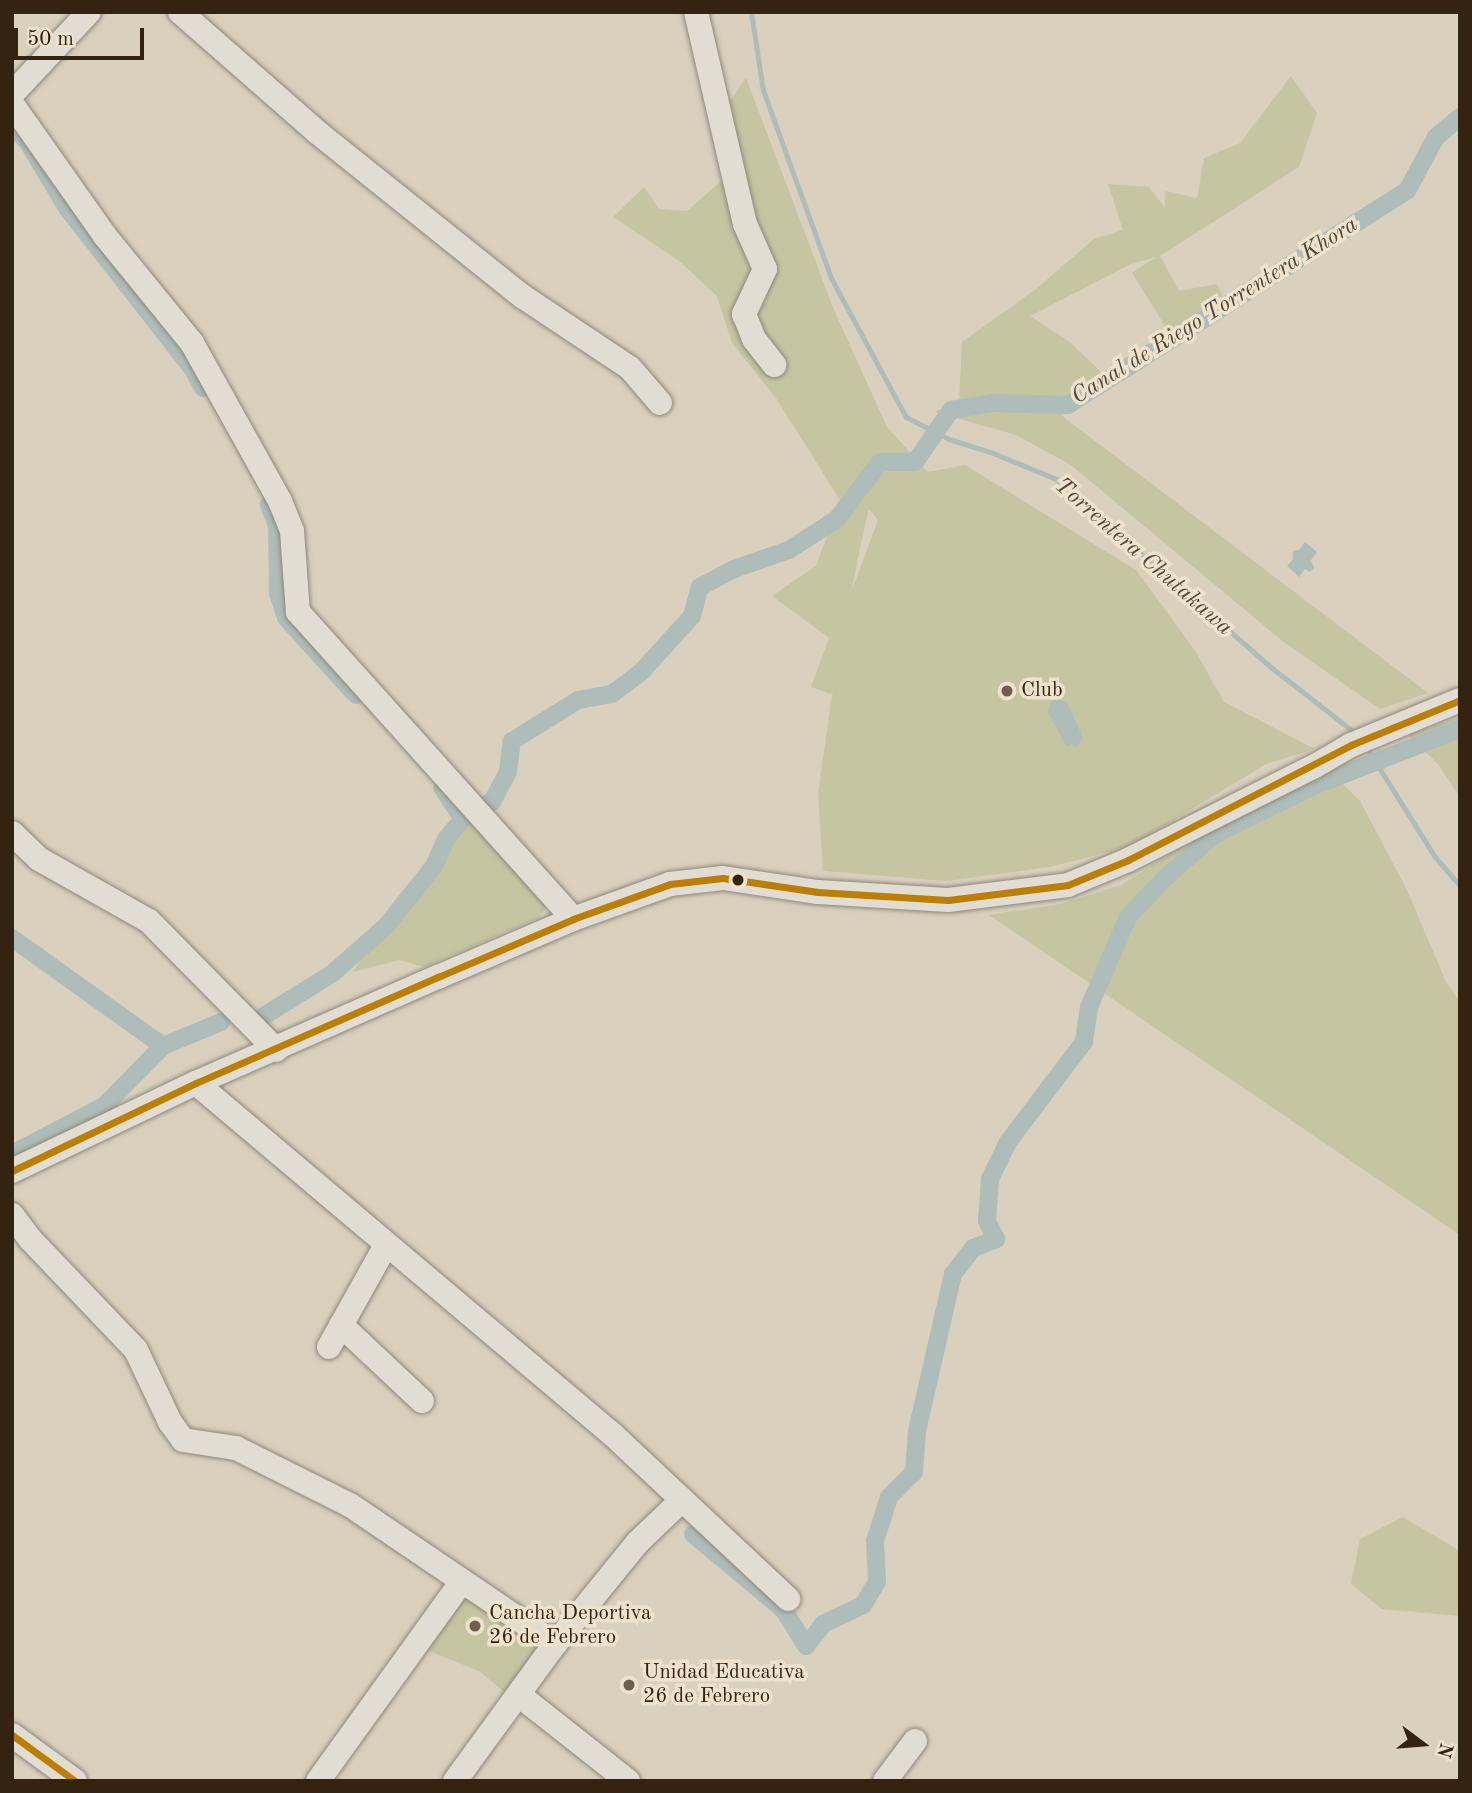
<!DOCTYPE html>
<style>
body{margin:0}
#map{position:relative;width:1472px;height:1793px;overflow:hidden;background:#d9d0bd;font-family:"Old Standard TT",serif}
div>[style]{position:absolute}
.green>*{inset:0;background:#c5c5a2}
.water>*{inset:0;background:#aebdb9}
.stream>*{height:5px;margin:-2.5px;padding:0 2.5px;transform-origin:2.5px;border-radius:2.5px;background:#aebdb9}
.canal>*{height:18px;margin:-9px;padding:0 9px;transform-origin:9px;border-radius:9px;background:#aebdb9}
.roads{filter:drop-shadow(0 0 2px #8f887c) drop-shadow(0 0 2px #8f887c)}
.minor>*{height:24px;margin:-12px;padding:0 12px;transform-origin:12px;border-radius:12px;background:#e2ddd3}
.bus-1>*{height:7px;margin:-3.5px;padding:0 3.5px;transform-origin:3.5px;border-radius:3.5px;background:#bc7f05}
.dots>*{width:19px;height:19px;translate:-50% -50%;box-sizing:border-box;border:4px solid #eee2cc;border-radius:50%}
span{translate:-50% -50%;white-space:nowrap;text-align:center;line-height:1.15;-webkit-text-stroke:7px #eee2cc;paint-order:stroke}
.poi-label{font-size:21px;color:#342311}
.left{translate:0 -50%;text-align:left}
.water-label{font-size:23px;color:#4e483a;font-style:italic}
.frame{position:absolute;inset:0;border:14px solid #342311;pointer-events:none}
.north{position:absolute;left:1388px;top:1709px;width:70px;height:70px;-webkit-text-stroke:5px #eee2cc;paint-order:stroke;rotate:106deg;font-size:19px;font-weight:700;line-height:28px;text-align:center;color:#342311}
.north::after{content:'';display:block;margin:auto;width:24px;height:32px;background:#342311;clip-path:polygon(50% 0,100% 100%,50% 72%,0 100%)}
.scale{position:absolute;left:14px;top:28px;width:130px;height:32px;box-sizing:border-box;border:4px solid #342311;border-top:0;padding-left:9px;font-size:21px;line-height:24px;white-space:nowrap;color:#342311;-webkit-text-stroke:5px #eee2cc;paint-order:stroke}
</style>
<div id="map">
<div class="green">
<div style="clip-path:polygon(1291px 76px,1317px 113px,1299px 167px,1160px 256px,1179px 291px,1217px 284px,1224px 298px,1170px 334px,1132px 273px,1156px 257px,1131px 264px,1030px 316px,1070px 342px,1103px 374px,1062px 399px,1047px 399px,1066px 419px,1428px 693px,1380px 709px,1285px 643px,1071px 465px,1016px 435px,935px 412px,959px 400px,962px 342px,1036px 289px,1094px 239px,1123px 230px,1108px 184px,1149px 187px,1165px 208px,1165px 191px,1197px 198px,1204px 158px,1240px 143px)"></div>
<div style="clip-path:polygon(evenodd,746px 78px,834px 310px,887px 427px,928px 472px,965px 465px,1136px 570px,1196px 652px,1224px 702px,1315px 749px,1266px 764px,1131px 846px,1050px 867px,946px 881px,823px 871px,818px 794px,833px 688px,831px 694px,811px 687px,829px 638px,772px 596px,816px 566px,840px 500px,776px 398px,732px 343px,717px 296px,679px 261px,613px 217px,644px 187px,659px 209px,687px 211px,744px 161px,727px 105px,746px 78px,869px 509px,878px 520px,852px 590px,860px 547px,869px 509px)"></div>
<div style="clip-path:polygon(1460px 717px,1460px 797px,1439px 765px,1408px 735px)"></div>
<div style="clip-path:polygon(1329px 770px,1360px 801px,1407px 890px,1446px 982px,1460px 1002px,1460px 1235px,989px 915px,1061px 904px,1121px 885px,1209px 829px)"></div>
<div style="clip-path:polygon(471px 823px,541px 897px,546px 908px,538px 918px,424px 967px,399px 960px,353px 972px,364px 955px,393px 926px,439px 871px,454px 840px)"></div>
<div style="clip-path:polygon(1403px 1517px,1460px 1551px,1460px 1616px,1382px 1609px,1351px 1584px,1360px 1539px)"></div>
<div style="clip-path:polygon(462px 1597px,476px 1604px,542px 1648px,508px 1695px,479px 1671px,424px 1649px)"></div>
</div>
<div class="water">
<div style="clip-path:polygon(1305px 542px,1317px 552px,1311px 560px,1314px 568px,1310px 572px,1305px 569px,1299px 577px,1287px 566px,1293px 559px,1293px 551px,1299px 550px)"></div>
<div style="clip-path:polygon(1056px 699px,1067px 702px,1083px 738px,1076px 748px,1072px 744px,1067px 747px,1048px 713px,1050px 703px)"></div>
</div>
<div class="stream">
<div style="left:751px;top:12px;width:79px;rotate:81.3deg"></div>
<div style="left:763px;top:90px;width:200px;rotate:70.1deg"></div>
<div style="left:831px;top:278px;width:158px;rotate:61.7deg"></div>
<div style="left:906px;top:417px;width:48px;rotate:27.1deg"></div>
<div style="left:949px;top:439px;width:46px;rotate:17.7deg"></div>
<div style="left:993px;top:453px;width:68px;rotate:22.4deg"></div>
<div style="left:1056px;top:479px;width:287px;rotate:41.2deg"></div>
<div style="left:1272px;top:668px;width:110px;rotate:38deg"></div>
<div style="left:1366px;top:747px;width:130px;rotate:57.9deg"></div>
<div style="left:1435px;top:857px;width:38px;rotate:49deg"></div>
</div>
<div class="canal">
<div style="left:12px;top:126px;width:21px;rotate:45deg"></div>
<div style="left:27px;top:141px;width:78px;rotate:59.2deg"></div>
<div style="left:67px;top:208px;width:203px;rotate:52deg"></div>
<div style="left:192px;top:368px;width:23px;rotate:61deg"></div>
<div style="left:269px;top:505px;width:22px;rotate:69deg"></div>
<div style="left:277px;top:526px;width:67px;rotate:89.1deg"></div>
<div style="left:278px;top:593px;width:26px;rotate:72deg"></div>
<div style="left:286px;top:618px;width:104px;rotate:47.7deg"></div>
<div style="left:478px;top:807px;width:15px;rotate:-20deg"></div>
<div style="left:492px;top:802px;width:34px;rotate:-62deg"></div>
<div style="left:508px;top:772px;width:31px;rotate:-83deg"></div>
<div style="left:512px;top:741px;width:78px;rotate:-31.8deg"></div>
<div style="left:578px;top:700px;width:35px;rotate:-10deg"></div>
<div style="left:612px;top:694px;width:38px;rotate:-37deg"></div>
<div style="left:642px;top:671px;width:74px;rotate:-47.7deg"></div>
<div style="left:692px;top:616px;width:30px;rotate:-75deg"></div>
<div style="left:700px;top:587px;width:38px;rotate:-28deg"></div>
<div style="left:734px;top:569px;width:58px;rotate:-19.1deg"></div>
<div style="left:789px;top:550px;width:57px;rotate:-32.9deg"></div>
<div style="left:837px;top:519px;width:71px;rotate:-53deg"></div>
<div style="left:880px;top:462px;width:35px"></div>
<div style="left:915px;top:462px;width:63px;rotate:-55.3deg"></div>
<div style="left:951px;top:410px;width:43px;rotate:-9.5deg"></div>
<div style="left:993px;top:403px;width:75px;rotate:1.5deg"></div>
<div style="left:1068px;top:405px;width:401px;rotate:-32.3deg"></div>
<div style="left:1407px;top:191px;width:61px;rotate:-61.8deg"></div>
<div style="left:1436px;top:137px;width:31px;rotate:-40deg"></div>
<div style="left:12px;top:938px;width:186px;rotate:35.6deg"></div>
<div style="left:259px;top:1019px;width:87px;rotate:-31.9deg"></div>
<div style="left:333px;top:973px;width:72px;rotate:-41.6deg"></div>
<div style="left:387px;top:925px;width:75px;rotate:-51.5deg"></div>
<div style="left:434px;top:866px;width:30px;rotate:-66deg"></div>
<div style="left:446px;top:839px;width:26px;rotate:-50deg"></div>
<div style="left:463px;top:819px;width:37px;rotate:-124deg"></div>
<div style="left:12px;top:1154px;width:104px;rotate:-27.6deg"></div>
<div style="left:104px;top:1106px;width:84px;rotate:-45.5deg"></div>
<div style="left:163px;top:1046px;width:63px;rotate:-22.5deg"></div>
<div style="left:693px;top:1534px;width:119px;rotate:39.9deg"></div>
<div style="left:784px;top:1610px;width:42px;rotate:58.6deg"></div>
<div style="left:806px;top:1646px;width:28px;rotate:-52deg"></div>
<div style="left:823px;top:1624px;width:44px;rotate:-25.4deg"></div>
<div style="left:863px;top:1605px;width:27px;rotate:-59deg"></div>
<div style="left:877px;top:1582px;width:41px;rotate:-92.8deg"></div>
<div style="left:875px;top:1541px;width:46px;rotate:-72.3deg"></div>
<div style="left:889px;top:1497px;width:35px;rotate:-45deg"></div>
<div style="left:914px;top:1472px;width:41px;rotate:-85.8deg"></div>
<div style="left:917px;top:1431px;width:161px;rotate:-77.1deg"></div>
<div style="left:953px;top:1274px;width:33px;rotate:-52deg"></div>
<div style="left:973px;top:1248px;width:25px;rotate:-21deg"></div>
<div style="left:996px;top:1239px;width:20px;rotate:-117deg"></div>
<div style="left:987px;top:1221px;width:42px;rotate:-85.9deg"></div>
<div style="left:990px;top:1179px;width:41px;rotate:-64.1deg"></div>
<div style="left:1008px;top:1142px;width:126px;rotate:-52.8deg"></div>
<div style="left:1084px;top:1042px;width:35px;rotate:-82deg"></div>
<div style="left:1089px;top:1007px;width:98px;rotate:-66.6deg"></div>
<div style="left:1128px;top:917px;width:54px;rotate:-46.5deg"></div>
<div style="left:1165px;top:878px;width:65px;rotate:-41.3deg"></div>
<div style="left:1214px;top:835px;width:108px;rotate:-26.3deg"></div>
<div style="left:1311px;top:787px;width:160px;rotate:-21.3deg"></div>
</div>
<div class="roads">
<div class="minor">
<div style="left:180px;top:12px;width:182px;rotate:41.2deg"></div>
<div style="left:317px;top:132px;width:263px;rotate:38.7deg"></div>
<div style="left:522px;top:296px;width:130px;rotate:33.7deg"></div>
<div style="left:630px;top:368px;width:46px;rotate:49.4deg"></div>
<div style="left:696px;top:12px;width:218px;rotate:77deg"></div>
<div style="left:745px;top:224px;width:49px;rotate:66deg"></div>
<div style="left:765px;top:269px;width:50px;rotate:115deg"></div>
<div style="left:744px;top:314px;width:27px;rotate:68deg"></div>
<div style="left:754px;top:339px;width:33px;rotate:52deg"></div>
<div style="left:12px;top:94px;width:112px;rotate:-46.8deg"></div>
<div style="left:12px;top:104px;width:161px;rotate:54.8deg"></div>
<div style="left:105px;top:236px;width:138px;rotate:50.9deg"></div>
<div style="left:192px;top:343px;width:181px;rotate:60.9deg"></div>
<div style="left:280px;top:501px;width:32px;rotate:68deg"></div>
<div style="left:292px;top:531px;width:81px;rotate:85.8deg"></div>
<div style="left:298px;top:612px;width:412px;rotate:48.1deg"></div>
<div style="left:12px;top:833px;width:37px;rotate:44deg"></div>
<div style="left:39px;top:859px;width:126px;rotate:29.4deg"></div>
<div style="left:149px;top:921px;width:181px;rotate:45.4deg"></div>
<div style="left:196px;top:1083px;width:546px;rotate:40.17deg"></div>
<div style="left:613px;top:1435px;width:240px;rotate:43.1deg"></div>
<div style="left:12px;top:1171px;width:204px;rotate:-25.6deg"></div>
<div style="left:196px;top:1083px;width:264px;rotate:-23.7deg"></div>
<div style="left:438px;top:977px;width:147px;rotate:-23.2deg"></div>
<div style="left:573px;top:919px;width:103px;rotate:-19.8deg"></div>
<div style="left:670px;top:884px;width:53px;rotate:-6.5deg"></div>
<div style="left:723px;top:878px;width:96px;rotate:8.4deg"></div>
<div style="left:818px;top:892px;width:130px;rotate:3.5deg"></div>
<div style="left:948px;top:900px;width:121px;rotate:-7.1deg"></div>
<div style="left:1068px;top:885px;width:65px;rotate:-22.6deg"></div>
<div style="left:1128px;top:860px;width:209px;rotate:-26.7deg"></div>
<div style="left:1315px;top:766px;width:42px;rotate:-30.3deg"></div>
<div style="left:1351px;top:745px;width:118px;rotate:-22.4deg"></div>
<div style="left:12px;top:1215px;width:30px;rotate:53deg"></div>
<div style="left:30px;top:1239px;width:153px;rotate:46.3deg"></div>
<div style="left:136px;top:1350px;width:80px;rotate:64.7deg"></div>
<div style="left:170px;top:1422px;width:22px;rotate:54deg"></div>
<div style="left:183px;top:1440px;width:54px;rotate:8.6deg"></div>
<div style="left:236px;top:1448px;width:127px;rotate:26.6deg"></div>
<div style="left:350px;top:1505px;width:248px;rotate:34.1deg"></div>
<div style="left:341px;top:1325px;width:111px;rotate:43.2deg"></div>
<div style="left:329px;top:1347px;width:117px;rotate:-60.8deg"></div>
<div style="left:519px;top:1695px;width:139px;rotate:38.3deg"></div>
<div style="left:12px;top:1735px;width:78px;rotate:36.1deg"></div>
<div style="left:318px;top:1781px;width:244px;rotate:-54.2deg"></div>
<div style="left:455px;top:1781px;width:170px;rotate:-53.9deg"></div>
<div style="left:555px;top:1644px;width:132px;rotate:-50.9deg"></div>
<div style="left:638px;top:1542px;width:61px;rotate:-43.7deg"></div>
<div style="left:885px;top:1781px;width:50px;rotate:-53.1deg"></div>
</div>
</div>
<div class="bus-1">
<div style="left:12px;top:1171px;width:204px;rotate:-25.6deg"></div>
<div style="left:196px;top:1083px;width:264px;rotate:-23.7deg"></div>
<div style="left:438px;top:977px;width:147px;rotate:-23.2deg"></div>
<div style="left:573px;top:919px;width:103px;rotate:-19.8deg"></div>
<div style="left:670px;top:884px;width:53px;rotate:-6.5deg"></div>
<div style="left:723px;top:878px;width:96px;rotate:8.4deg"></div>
<div style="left:818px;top:892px;width:130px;rotate:3.5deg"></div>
<div style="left:948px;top:900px;width:121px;rotate:-7.1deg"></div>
<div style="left:1068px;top:885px;width:65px;rotate:-22.6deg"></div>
<div style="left:1128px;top:860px;width:251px;rotate:-27.3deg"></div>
<div style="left:1351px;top:745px;width:118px;rotate:-22.4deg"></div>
<div style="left:12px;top:1735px;width:78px;rotate:36.1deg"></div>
</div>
<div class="dots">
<div style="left:1007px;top:691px;background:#6e604d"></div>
<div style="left:738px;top:880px;background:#342311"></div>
<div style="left:475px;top:1626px;background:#6e604d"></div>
<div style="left:629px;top:1685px;background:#6e604d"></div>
</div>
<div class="poi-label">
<span class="left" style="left:1021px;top:691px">Club</span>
<span class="left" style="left:489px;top:1626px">Cancha Deportiva<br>26 de Febrero</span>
<span class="left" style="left:643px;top:1685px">Unidad Educativa<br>26 de Febrero</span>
</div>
<div class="water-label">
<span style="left:1215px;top:311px;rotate:-32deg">Canal de Riego Torrentera Khora</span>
<span style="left:1143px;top:557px;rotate:41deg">Torrentera Chutakawa</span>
</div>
<div class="frame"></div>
<div class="north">N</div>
<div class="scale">50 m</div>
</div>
